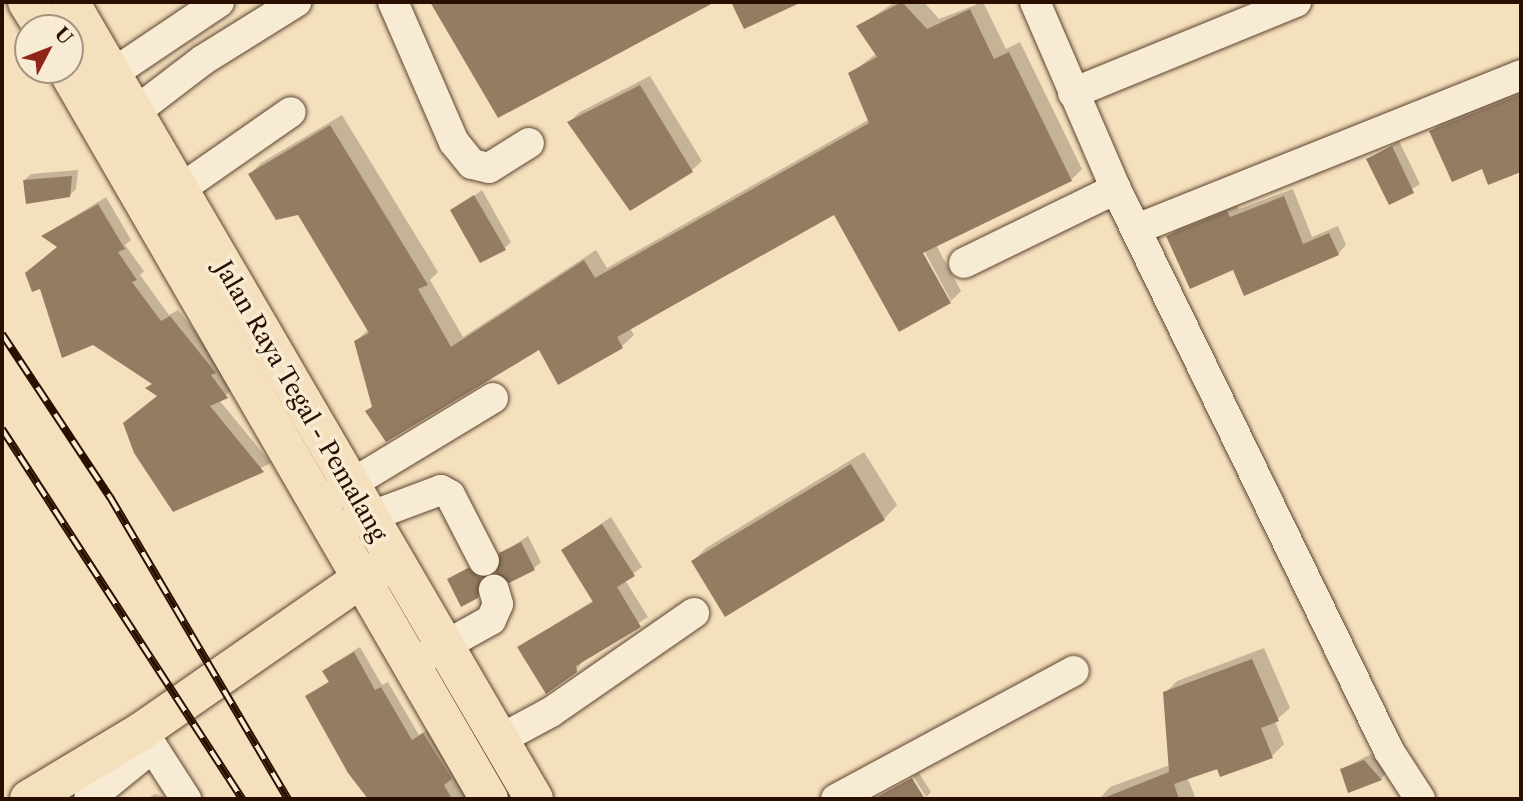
<!DOCTYPE html>
<style>
body{margin:0}
#map{position:relative;width:1523px;height:801px;overflow:hidden;background:#f5e0bd;font-family:"Libre Caslon Text",serif}
div>[style]{position:absolute}
.shadow>*{inset:0;background:#0003}
.building>*{inset:0;background:#947c63}
.roads{filter:drop-shadow(0 0 2px #5d4330) drop-shadow(0 0 2px #5d4330)}
.minor>*{height:30px;margin:-15px;padding:0 15px;transform-origin:15px;border-radius:15px;background:#f8ebd4}
.major>*{height:38px;margin:-19px;padding:0 19px;transform-origin:19px;border-radius:19px;background:#f5e0bd}
.highway>*{height:38px;margin:-19px;padding:0 19px;transform-origin:19px;border-radius:19px;background:#f5e0bd}
.rail>*{height:8px;margin-top:-4px;transform-origin:0;background:repeating-linear-gradient(90deg,#f8ebd4 0 16px,#2a0f01 0 32px);box-sizing:border-box;border-block:2px solid #2a0f01}
span{translate:-50% -50%;white-space:nowrap;text-align:center;line-height:1.15;-webkit-text-stroke:7px #f8ebd4;paint-order:stroke}
.street-label{font-size:24px;color:#2a0f01}
.frame{position:absolute;inset:0;border:4px solid #2a0f01;pointer-events:none}
.north{position:absolute;left:14px;top:14px;width:70px;height:70px;box-sizing:border-box;background:#f8ebd4;border:2px solid #a69380;border-radius:50%;rotate:48deg;font-size:19px;font-weight:700;line-height:28px;text-align:center;color:#2a0f01}
.north::after{content:'';display:block;margin:auto;width:24px;height:32px;background:#8f2418;clip-path:polygon(50% 0,100% 100%,50% 72%,0 100%)}
</style>
<div id="map">
<div class="shadow">
<div style="clip-path:polygon(432px 2px,702px 2px,692px 12px,499px 116px)"></div>
<div style="clip-path:polygon(895px 2px,924px 2px,939px 19px,983px 2px,1006px 49px,1020px 42px,1082px 169px,1071px 180px,936px 245px,961px 291px,951px 301px,921px 245px,918px 246px,950px 302px,899px 330px,835px 213px,630px 328px,634px 335px,622px 346px,559px 382px,539px 348px,387px 440px,367px 411px,374px 405px,356px 341px,369px 329px,299px 213px,276px 218px,250px 174px,261px 163px,342px 115px,438px 272px,430px 280px,463px 337px,596px 250px,607px 268px,870px 119px,851px 73px,877px 53px,859px 26px)"></div>
<div style="clip-path:polygon(650px 76px,702px 161px,691px 171px,569px 122px,580px 112px)"></div>
<div style="clip-path:polygon(1521px 87px,1521px 149px,1517px 151px,1521px 166px,1514px 173px,1483px 167px,1431px 131px,1440px 123px)"></div>
<div style="clip-path:polygon(1399px 141px,1420px 184px,1389px 203px,1368px 159px)"></div>
<div style="clip-path:polygon(78px 170px,76px 189px,69px 196px,24px 181px,31px 174px)"></div>
<div style="clip-path:polygon(1293px 189px,1312px 237px,1338px 226px,1346px 245px,1338px 254px,1233px 268px,1169px 236px,1177px 228px,1236px 204px,1239px 209px)"></div>
<div style="clip-path:polygon(482px 190px,511px 242px,505px 248px,453px 211px)"></div>
<div style="clip-path:polygon(106px 197px,131px 240px,125px 245px,144px 271px,140px 275px,169px 315px,178px 310px,222px 364px,234px 389px,219px 400px,271px 463px,174px 510px,159px 395px,148px 388px,153px 383px,59px 246px,44px 235px)"></div>
<div style="clip-path:polygon(864px 452px,897px 505px,884px 519px,693px 561px,706px 548px)"></div>
<div style="clip-path:polygon(611px 517px,642px 567px,625px 580px,648px 617px,584px 659px,576px 671px,519px 647px,594px 600px,563px 550px)"></div>
<div style="clip-path:polygon(528px 536px,541px 562px,534px 568px,501px 554px)"></div>
<div style="clip-path:polygon(476px 563px,487px 571px,484px 589px,477px 597px,449px 580px)"></div>
<div style="clip-path:polygon(360px 647px,382px 685px,388px 682px,419px 735px,430px 728px,471px 799px,385px 799px,307px 696px,330px 681px,324px 671px,331px 665px)"></div>
<div style="clip-path:polygon(1264px 648px,1290px 708px,1275px 721px,1284px 744px,1272px 756px,1187px 777px,1196px 799px,1099px 799px,1110px 787px,1170px 765px,1165px 693px,1177px 681px)"></div>
<div style="clip-path:polygon(1371px 754px,1387px 772px,1381px 779px,1342px 769px)"></div>
<div style="clip-path:polygon(919px 773px,931px 792px,926px 797px,913px 776px)"></div>
<div style="clip-path:polygon(155px 794px,171px 799px,146px 799px)"></div>
</div>
<div class="building">
<div style="clip-path:polygon(430px 2px,715px 2px,498px 118px)"></div>
<div style="clip-path:polygon(731px 2px,802px 2px,744px 29px)"></div>
<div style="clip-path:polygon(902px 2px,927px 29px,970px 9px,994px 59px,1009px 52px,1072px 181px,923px 253px,951px 303px,899px 332px,834px 215px,617px 337px,623px 348px,558px 385px,539px 350px,386px 442px,365px 411px,372px 407px,354px 341px,369px 333px,298px 215px,276px 220px,248px 174px,330px 125px,428px 285px,418px 289px,451px 347px,584px 260px,595px 278px,869px 123px,848px 73px,877px 57px,856px 26px)"></div>
<div style="clip-path:polygon(640px 85px,693px 172px,630px 211px,567px 122px)"></div>
<div style="clip-path:polygon(1521px 94px,1521px 172px,1488px 185px,1482px 169px,1452px 182px,1429px 131px)"></div>
<div style="clip-path:polygon(1392px 146px,1414px 193px,1389px 205px,1366px 159px)"></div>
<div style="clip-path:polygon(72px 176px,70px 197px,26px 204px,23px 180px)"></div>
<div style="clip-path:polygon(474px 195px,506px 250px,480px 263px,450px 210px)"></div>
<div style="clip-path:polygon(1284px 196px,1303px 244px,1329px 233px,1339px 255px,1244px 296px,1233px 270px,1190px 289px,1166px 236px,1227px 211px,1230px 217px)"></div>
<div style="clip-path:polygon(98px 204px,125px 249px,118px 252px,137px 280px,132px 282px,161px 321px,170px 316px,216px 373px,211px 375px,228px 398px,210px 406px,264px 472px,173px 512px,134px 453px,123px 423px,157px 396px,145px 388px,152px 384px,93px 345px,62px 358px,40px 289px,32px 292px,25px 273px,57px 247px,41px 236px)"></div>
<div style="clip-path:polygon(851px 464px,885px 520px,725px 617px,691px 561px)"></div>
<div style="clip-path:polygon(602px 524px,635px 576px,617px 587px,641px 627px,576px 666px,577px 672px,546px 694px,517px 647px,593px 602px,561px 550px)"></div>
<div style="clip-path:polygon(521px 542px,535px 570px,509px 583px,496px 573px,499px 553px)"></div>
<div style="clip-path:polygon(468px 568px,481px 578px,478px 598px,461px 607px,447px 579px)"></div>
<div style="clip-path:polygon(354px 652px,375px 690px,381px 687px,412px 740px,423px 733px,452px 779px,444px 785px,452px 799px,368px 799px,348px 773px,305px 696px,329px 682px,322px 671px)"></div>
<div style="clip-path:polygon(1252px 659px,1279px 721px,1261px 728px,1273px 758px,1220px 777px,1217px 769px,1174px 784px,1179px 799px,1101px 799px,1169px 772px,1163px 692px)"></div>
<div style="clip-path:polygon(1364px 760px,1382px 780px,1348px 793px,1340px 769px)"></div>
<div style="clip-path:polygon(912px 778px,925px 799px,874px 799px,886px 792px)"></div>
</div>
<div class="roads">
<div class="minor">
<div style="left:393px;top:2px;width:153px;rotate:66.5deg"></div>
<div style="left:454px;top:142px;width:28px;rotate:51deg"></div>
<div style="left:472px;top:164px;width:17px;rotate:13deg"></div>
<div style="left:489px;top:168px;width:47px;rotate:-32deg"></div>
<div style="left:1035px;top:2px;width:204px;rotate:66.6deg"></div>
<div style="left:1116px;top:189px;width:625px;rotate:64.09deg"></div>
<div style="left:1389px;top:751px;width:57px;rotate:57.1deg"></div>
<div style="left:112px;top:74px;width:129px;rotate:-33.9deg"></div>
<div style="left:1073px;top:93px;width:241px;rotate:-22.2deg"></div>
<div style="left:135px;top:112px;width:86px;rotate:-37.4deg"></div>
<div style="left:203px;top:60px;width:110px;rotate:-31.9deg"></div>
<div style="left:179px;top:190px;width:136px;rotate:-34.9deg"></div>
<div style="left:1139px;top:228px;width:412px;rotate:-21.8deg"></div>
<div style="left:964px;top:263px;width:169px;rotate:-26deg"></div>
<div style="left:333px;top:495px;width:187px;rotate:-31.2deg"></div>
<div style="left:350px;top:524px;width:97px;rotate:-20.5deg"></div>
<div style="left:441px;top:490px;width:10px;rotate:29deg"></div>
<div style="left:450px;top:495px;width:74px;rotate:62.7deg"></div>
<div style="left:428px;top:655px;width:72px;rotate:-29.1deg"></div>
<div style="left:491px;top:620px;width:17px;rotate:-66deg"></div>
<div style="left:498px;top:604px;width:15px;rotate:-106deg"></div>
<div style="left:143px;top:732px;width:80px;rotate:57.3deg"></div>
<div style="left:499px;top:740px;width:59px;rotate:-28.3deg"></div>
<div style="left:551px;top:712px;width:174px;rotate:-34.7deg"></div>
<div style="left:89px;top:799px;width:82px;rotate:-39.1deg"></div>
<div style="left:836px;top:799px;width:270px;rotate:-28.3deg"></div>
</div>
<div class="major">
<div style="left:29px;top:799px;width:132px;rotate:-31deg"></div>
<div style="left:142px;top:731px;width:267px;rotate:-34.8deg"></div>
<div style="left:361px;top:579px;width:33px;rotate:-27deg"></div>
</div>
<div class="highway">
<div style="left:27px;top:2px;width:31px;rotate:58deg"></div>
<div style="left:70px;top:2px;width:922px;rotate:59.79deg"></div>
<div style="left:67px;top:70px;width:842px;rotate:59.93deg"></div>
</div>
</div>
<div class="rail">
<div style="left:2px;top:334px;width:196px;rotate:56.5deg"></div>
<div style="left:110px;top:497px;width:351px;rotate:59.5deg"></div>
<div style="left:2px;top:429px;width:441px;rotate:57deg"></div>
</div>
<div class="street-label">
<span style="left:301px;top:401px;rotate:60deg">Jalan Raya Tegal - Pemalang</span>
</div>
<div class="frame"></div>
<div class="north">U</div>
</div>
